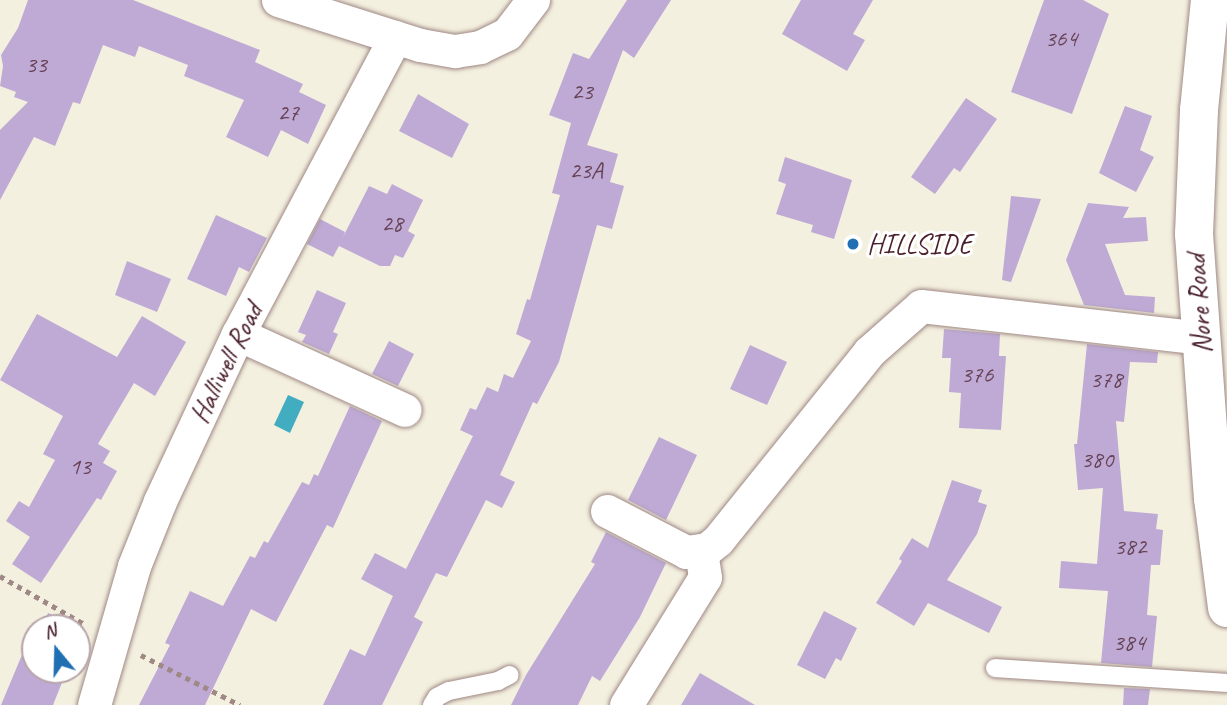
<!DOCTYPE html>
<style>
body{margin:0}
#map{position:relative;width:1227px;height:705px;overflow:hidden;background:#f4f0df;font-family:Caveat,sans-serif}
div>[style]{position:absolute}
.water>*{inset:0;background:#42adc1}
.building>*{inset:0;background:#beaad5}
.path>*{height:4.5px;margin-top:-2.25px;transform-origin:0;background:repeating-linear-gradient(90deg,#9f8885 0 5px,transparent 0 10px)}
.roads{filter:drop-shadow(0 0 2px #9f8885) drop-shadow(0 0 2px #9f8885)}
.service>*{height:18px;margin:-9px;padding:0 9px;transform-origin:9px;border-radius:9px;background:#fff}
.minor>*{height:33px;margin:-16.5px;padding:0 16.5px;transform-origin:16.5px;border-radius:16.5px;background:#fff}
.tertiary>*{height:38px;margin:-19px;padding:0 19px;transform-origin:19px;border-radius:19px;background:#fff}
.dots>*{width:19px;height:19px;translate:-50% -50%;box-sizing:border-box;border:4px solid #fff;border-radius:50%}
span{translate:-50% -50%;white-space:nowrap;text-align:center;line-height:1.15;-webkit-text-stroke:6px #fff;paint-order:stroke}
.number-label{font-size:24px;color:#674256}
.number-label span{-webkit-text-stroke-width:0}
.poi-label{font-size:28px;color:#4a1f2b}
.left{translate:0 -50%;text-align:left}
.street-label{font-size:28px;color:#4a1f2b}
.north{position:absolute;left:21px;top:614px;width:70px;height:70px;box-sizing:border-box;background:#fff;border:2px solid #b7a5aa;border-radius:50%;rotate:341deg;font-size:19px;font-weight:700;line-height:28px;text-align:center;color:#4a1f2b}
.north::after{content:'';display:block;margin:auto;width:24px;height:32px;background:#1f6fb2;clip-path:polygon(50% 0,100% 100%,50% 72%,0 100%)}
</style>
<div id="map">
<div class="water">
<div style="clip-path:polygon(288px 395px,304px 402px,290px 433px,274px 425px)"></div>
</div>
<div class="building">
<div style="clip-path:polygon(28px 0,133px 0,260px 50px,255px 62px,303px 84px,299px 92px,326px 105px,308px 144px,281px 130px,268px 157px,226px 137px,244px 100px,184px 76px,188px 65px,139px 46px,135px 57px,103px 45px,80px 104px,73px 102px,55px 146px,34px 137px,0 200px,0 130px,28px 102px,14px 97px,16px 92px,0 86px,3px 66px,1px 55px,18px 28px)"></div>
<div style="clip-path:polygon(627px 0,671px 0,634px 58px,623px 50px,587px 145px,618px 154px,610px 182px,624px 186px,612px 229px,597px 225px,559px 362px,537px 404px,533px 402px,500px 475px,515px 482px,502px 508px,486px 500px,447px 577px,436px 573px,414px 617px,423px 622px,382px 705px,323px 705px,350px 649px,365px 656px,393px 596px,361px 579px,375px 553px,406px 569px,473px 436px,460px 430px,470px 408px,476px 410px,487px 387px,498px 392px,504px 374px,513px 378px,531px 341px,516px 334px,527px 299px,530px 300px,560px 195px,552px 193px,571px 123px,549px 115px,573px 53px,589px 59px)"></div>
<div style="clip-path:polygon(801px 0,873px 0,853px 34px,865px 40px,847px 71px,782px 34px)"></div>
<div style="clip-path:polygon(1044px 0,1083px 0,1109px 14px,1072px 114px,1011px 92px)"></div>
<div style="clip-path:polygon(418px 94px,469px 124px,452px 158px,399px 131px)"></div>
<div style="clip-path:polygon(966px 98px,997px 119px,960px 172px,954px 168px,935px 194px,911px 177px)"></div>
<div style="clip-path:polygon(1125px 106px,1152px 116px,1140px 150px,1154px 157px,1136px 192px,1099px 173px)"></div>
<div style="clip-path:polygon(785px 157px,852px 180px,834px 239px,811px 232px,813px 225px,776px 214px,786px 184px,778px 181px)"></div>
<div style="clip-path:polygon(392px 184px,423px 200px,408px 231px,415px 235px,403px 258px,395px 255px,390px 266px,380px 266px,339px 246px,333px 257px,307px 244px,320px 219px,345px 232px,343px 237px,369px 186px,387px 194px)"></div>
<div style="clip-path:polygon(1011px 196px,1041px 199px,1011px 282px,1002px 280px)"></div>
<div style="clip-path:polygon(1088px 203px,1129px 207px,1123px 218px,1146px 217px,1148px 241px,1105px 244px,1125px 295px,1155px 297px,1154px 313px,1084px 305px,1066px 260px)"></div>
<div style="clip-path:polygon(216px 215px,267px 238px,249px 272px,239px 267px,226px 296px,187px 279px)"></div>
<div style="clip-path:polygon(127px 261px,171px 279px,157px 312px,115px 295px)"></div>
<div style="clip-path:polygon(317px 290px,346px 303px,333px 332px,338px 334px,329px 354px,302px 342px,306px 335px,298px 332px)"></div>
<div style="clip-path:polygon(37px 314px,117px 357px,142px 316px,186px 342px,155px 396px,134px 383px,98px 444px,110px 451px,103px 463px,117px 471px,101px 500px,97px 498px,41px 583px,12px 564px,30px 537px,6px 521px,19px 501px,29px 507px,55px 460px,43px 454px,63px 416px,0 380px)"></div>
<div style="clip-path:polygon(944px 329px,1000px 334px,999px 356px,1006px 356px,1001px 430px,959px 428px,961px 393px,949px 392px,951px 358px,942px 358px)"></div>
<div style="clip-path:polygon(389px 341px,414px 354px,398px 386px,372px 374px)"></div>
<div style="clip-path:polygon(1087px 344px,1158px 352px,1157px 363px,1130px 362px,1124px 422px,1116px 421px,1124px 511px,1158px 514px,1156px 529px,1163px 530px,1160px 565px,1151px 565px,1147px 615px,1157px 616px,1152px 667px,1101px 663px,1108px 591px,1059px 588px,1061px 561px,1097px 564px,1103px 488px,1078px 490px,1074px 444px,1077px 444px)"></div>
<div style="clip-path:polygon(750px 345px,787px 362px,767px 405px,730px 389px)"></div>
<div style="clip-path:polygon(350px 406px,382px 421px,333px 528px,327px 525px,276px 622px,251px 609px,205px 705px,139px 705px,170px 645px,165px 643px,190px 591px,223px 606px,250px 556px,255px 558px,264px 541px,268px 543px,302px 482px,309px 485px,314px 474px,318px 476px)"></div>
<div style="clip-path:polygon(659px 437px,697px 455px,666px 520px,628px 500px)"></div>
<div style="clip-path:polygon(952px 480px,982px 490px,978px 502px,987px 505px,977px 534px,947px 580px,1002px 607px,989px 633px,928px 603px,914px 626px,876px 603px,902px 561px,899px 559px,912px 538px,928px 548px)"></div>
<div style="clip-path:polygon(606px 532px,666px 563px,640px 617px,600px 681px,592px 676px,578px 705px,511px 705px,526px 675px,595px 564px,591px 562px)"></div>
<div style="clip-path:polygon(824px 611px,857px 628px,841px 661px,836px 658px,825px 679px,797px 665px)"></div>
<div style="clip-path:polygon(48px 613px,73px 623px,71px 628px,42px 628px)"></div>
<div style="clip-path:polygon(35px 643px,35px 670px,67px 670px,53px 705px,1px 705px,24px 650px,31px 653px)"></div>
<div style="clip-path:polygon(700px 673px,755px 705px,681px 705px)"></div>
<div style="clip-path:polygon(1124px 688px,1150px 689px,1148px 705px,1123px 705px)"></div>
</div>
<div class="path">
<div style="left:0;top:576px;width:97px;rotate:29.7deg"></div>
<div style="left:141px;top:655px;width:111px;rotate:26.8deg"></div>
</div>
<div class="roads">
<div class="service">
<div style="left:995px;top:668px;width:232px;rotate:3.7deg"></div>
<div style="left:432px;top:705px;width:9px;rotate:-58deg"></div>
<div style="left:437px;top:697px;width:13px;rotate:-27deg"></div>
<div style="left:449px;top:691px;width:50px;rotate:-11.5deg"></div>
<div style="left:498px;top:681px;width:13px;rotate:-27deg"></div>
</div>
<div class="minor">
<div style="left:278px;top:0;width:149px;rotate:17.6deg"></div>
<div style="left:420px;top:45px;width:36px;rotate:10deg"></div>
<div style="left:455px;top:51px;width:25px;rotate:-9deg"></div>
<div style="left:480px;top:47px;width:30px;rotate:-26deg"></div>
<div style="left:507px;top:34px;width:43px;rotate:-52.6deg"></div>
<div style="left:238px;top:334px;width:183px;rotate:24.5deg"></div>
<div style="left:607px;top:511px;width:89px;rotate:27.4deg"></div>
<div style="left:686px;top:552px;width:21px;rotate:-8deg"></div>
<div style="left:707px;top:549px;width:14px;rotate:-39deg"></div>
<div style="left:718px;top:540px;width:241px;rotate:-51.2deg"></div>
<div style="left:869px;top:352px;width:69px;rotate:-41.5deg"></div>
<div style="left:921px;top:306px;width:282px;rotate:6.5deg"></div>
<div style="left:94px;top:705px;width:145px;rotate:-73.9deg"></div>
<div style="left:134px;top:566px;width:70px;rotate:-68.2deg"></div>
<div style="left:160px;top:501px;width:184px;rotate:-65deg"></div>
<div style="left:238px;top:334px;width:336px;rotate:-62.1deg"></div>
<div style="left:626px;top:705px;width:150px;rotate:-58.3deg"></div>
<div style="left:705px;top:577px;width:26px;rotate:-99deg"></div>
</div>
<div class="tertiary">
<div style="left:1210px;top:0;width:111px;rotate:95.7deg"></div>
<div style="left:1199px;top:110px;width:124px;rotate:92.3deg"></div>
<div style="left:1194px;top:234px;width:265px;rotate:85.9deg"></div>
<div style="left:1213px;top:498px;width:111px;rotate:82.7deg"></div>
</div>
</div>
<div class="dots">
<div style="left:853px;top:244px;background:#1f6fb2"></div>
</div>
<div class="number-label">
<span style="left:1061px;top:39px">364</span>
<span style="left:36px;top:65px">33</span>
<span style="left:582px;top:92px">23</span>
<span style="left:288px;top:113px">27</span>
<span style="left:586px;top:171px">23A</span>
<span style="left:392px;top:224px">28</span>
<span style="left:977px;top:375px">376</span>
<span style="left:1106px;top:380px">378</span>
<span style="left:1097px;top:460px">380</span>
<span style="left:80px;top:467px">13</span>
<span style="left:1130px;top:547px">382</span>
<span style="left:1129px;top:643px">384</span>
</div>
<div class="poi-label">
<span class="left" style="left:867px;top:244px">HILLSIDE</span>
</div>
<div class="street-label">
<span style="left:1199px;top:304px;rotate:-94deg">Nore Road</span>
<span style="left:226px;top:363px;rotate:-64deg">Halliwell Road</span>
</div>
<div class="north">N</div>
</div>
